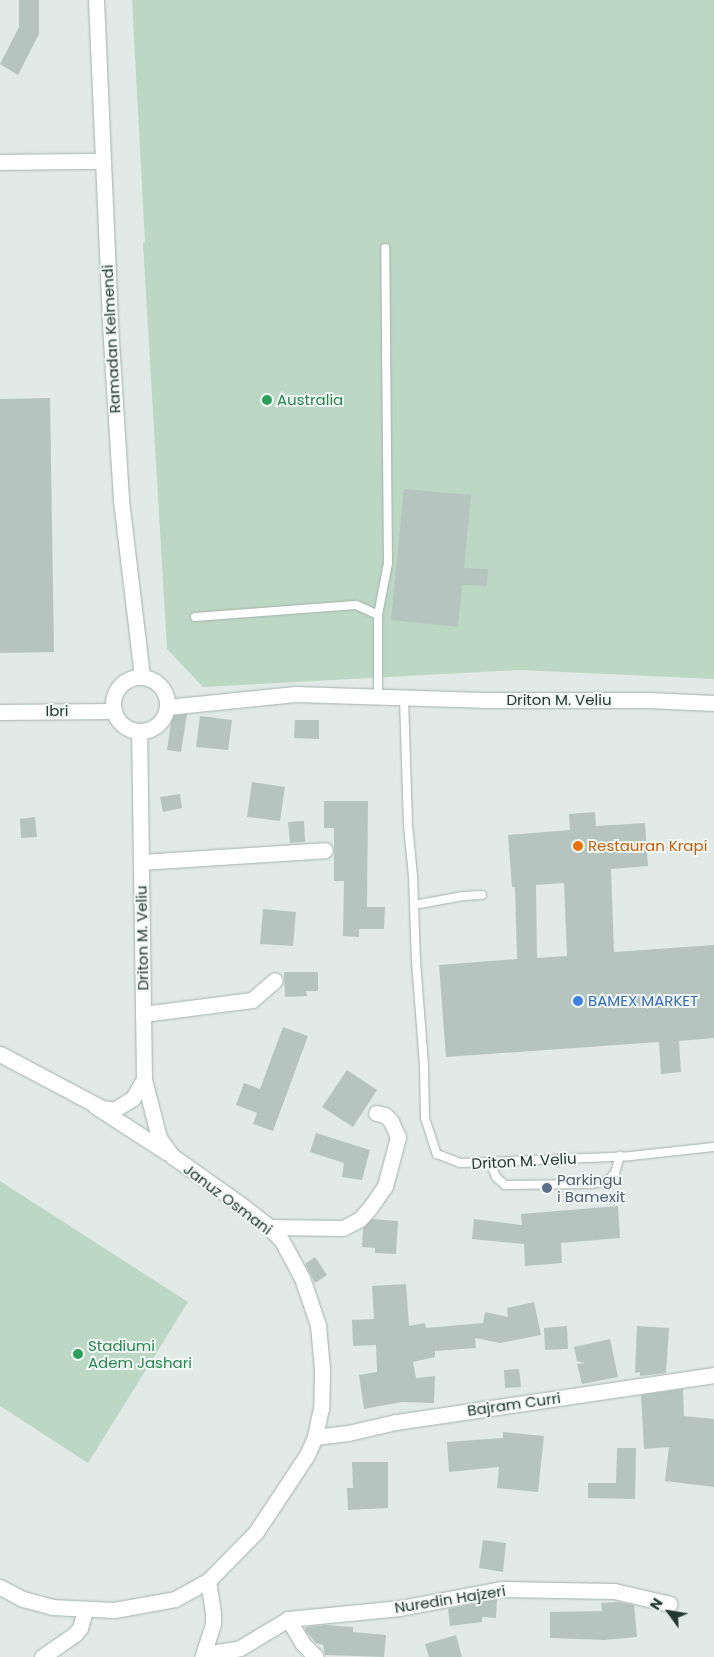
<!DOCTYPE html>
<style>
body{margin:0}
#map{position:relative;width:714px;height:1657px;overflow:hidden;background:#e1eae6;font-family:Poppins,sans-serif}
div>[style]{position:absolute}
.green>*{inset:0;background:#bcd8c4}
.building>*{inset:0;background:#b6c4bf}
.roads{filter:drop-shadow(0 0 1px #a4b1ad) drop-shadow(0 0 1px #a4b1ad)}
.service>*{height:8px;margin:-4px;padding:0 4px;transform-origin:4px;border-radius:4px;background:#fff}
.minor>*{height:15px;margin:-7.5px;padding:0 7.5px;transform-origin:7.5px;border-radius:7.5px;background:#fff}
.tertiary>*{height:15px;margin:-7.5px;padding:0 7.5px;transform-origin:7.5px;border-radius:7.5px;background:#fff}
.tertiary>.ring{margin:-7.5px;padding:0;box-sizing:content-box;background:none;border:15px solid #fff;border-radius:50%}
.dots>*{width:14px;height:14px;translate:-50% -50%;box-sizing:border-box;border:2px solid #f1f7f4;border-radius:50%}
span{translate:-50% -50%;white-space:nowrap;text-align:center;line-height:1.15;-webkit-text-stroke:4px #f1f7f4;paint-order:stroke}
.street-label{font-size:15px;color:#233833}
.leisure-label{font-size:15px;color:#27864d}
.left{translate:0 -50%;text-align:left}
.food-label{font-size:15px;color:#c56008}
.shop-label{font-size:15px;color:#366cbe}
.service-label{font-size:15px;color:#4e5e75}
.north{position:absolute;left:644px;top:1587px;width:50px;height:50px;-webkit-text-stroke:4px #f1f7f4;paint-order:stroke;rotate:302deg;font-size:14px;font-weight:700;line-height:20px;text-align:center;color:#233833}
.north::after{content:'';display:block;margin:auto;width:18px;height:22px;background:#233833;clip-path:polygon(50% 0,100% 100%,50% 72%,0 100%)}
</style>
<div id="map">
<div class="green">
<div style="clip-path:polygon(132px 0,714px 0,714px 679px,520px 670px,203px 687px,167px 649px,143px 243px,145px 242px)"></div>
<div style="clip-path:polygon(0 1181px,188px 1302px,88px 1463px,0 1406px)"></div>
</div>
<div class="building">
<div style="clip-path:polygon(19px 0,39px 0,39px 34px,18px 75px,0 64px,19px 27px)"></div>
<div style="clip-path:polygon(50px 398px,54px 652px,0 653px,0 399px)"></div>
<div style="clip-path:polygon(404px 489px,471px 495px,464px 568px,488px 569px,487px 586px,462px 585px,458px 627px,391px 620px)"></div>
<div style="clip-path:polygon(187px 714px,181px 752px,167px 750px,172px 716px)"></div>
<div style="clip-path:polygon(200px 716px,232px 720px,228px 750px,196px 747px)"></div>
<div style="clip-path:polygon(295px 720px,319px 720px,319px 739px,294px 738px)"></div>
<div style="clip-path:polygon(252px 782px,285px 787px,280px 821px,247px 817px)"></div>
<div style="clip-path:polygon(180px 794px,182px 808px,163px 812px,160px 797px)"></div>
<div style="clip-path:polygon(324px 801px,368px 801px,367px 907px,385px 907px,384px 929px,359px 929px,359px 937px,343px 936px,344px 881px,334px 881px,334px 828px,324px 828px)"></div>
<div style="clip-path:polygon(evenodd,595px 812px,596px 826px,645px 823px,648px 866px,611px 869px,614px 952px,714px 945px,714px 1038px,679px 1041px,681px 1072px,661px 1074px,659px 1042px,446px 1057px,439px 965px,517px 959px,515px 887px,512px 887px,508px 835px,570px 830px,569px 814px,595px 812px,564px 883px,567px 956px,537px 958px,536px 885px,564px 883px)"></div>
<div style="clip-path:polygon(35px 817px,37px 837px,21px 838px,20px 819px)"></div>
<div style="clip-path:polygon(304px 821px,305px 842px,290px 843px,288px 822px)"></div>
<div style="clip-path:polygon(263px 909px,296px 912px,293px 946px,260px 944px)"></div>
<div style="clip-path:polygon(284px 972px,318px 972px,318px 991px,306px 991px,307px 996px,285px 997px)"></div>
<div style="clip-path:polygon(283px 1027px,308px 1036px,273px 1131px,253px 1124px,257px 1113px,236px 1105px,244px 1083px,260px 1089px)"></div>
<div style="clip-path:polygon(347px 1070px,377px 1090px,353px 1127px,322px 1107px)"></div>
<div style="clip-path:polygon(316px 1133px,370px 1150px,362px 1180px,342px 1177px,344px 1163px,310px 1152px)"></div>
<div style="clip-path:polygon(618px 1206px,620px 1238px,561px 1243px,562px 1263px,525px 1266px,524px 1244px,472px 1239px,474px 1219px,522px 1225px,521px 1214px)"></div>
<div style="clip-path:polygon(372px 1219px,398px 1221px,396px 1254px,375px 1253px,375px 1248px,362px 1247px,363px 1228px)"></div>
<div style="clip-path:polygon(315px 1257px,327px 1275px,315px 1283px,305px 1264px)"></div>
<div style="clip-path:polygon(406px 1284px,409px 1326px,425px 1323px,426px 1328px,483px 1323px,485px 1312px,508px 1317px,507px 1308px,534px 1302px,541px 1335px,500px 1343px,475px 1338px,476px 1348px,435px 1351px,435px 1357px,413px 1362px,416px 1378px,435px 1376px,434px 1403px,402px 1402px,364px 1409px,359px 1375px,377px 1372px,376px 1345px,353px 1346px,352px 1320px,374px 1319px,372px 1286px)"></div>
<div style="clip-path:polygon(567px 1326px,568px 1349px,545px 1350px,544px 1328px)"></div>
<div style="clip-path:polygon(637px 1326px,669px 1328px,666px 1373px,640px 1376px,640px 1372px,635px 1373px)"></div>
<div style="clip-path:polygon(610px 1339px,618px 1377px,582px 1384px,577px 1364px,585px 1363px,577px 1361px,574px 1347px)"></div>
<div style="clip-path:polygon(519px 1369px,521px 1387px,505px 1388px,504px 1370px)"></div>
<div style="clip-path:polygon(683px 1389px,684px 1416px,714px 1419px,714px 1487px,665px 1481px,669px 1447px,644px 1449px,641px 1395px)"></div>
<div style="clip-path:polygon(503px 1432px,544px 1436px,538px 1492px,497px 1488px,499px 1467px,449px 1472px,447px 1442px,503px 1438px)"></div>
<div style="clip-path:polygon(617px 1448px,636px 1448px,635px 1499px,588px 1498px,588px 1483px,616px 1483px)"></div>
<div style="clip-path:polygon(352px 1462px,388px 1462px,388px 1508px,348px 1510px,347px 1488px,353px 1488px)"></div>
<div style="clip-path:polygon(483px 1540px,506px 1543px,503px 1572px,479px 1568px)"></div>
<div style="clip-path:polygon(497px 1599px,496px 1618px,482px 1617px,482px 1622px,450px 1626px,448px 1609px)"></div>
<div style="clip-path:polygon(618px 1602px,634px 1605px,637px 1637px,604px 1640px,550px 1638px,550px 1612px,602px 1611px,601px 1603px)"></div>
<div style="clip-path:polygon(325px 1625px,353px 1627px,353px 1632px,386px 1635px,384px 1657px,325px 1655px,323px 1645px,316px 1643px,305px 1630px,306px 1627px)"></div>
<div style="clip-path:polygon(456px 1635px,462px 1657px,429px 1657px,425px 1644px)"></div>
</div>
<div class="roads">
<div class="service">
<div style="left:378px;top:615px;width:53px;rotate:-79.1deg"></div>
<div style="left:388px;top:563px;width:315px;rotate:-90.5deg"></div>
<div style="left:195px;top:617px;width:161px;rotate:-4.3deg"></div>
<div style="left:356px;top:605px;width:24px;rotate:24deg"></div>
<div style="left:378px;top:615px;width:83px;rotate:90deg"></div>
<div style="left:404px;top:698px;width:127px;rotate:88.2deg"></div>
<div style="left:408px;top:825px;width:51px;rotate:84.4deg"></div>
<div style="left:413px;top:876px;width:85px;rotate:88deg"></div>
<div style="left:416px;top:961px;width:105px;rotate:85.6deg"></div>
<div style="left:424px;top:1066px;width:52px;rotate:88.9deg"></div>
<div style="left:425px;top:1118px;width:38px;rotate:72deg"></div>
<div style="left:437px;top:1154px;width:25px;rotate:21deg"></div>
<div style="left:460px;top:1163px;width:171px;rotate:-2.3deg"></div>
<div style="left:631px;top:1156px;width:83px;rotate:-6.2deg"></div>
<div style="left:414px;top:905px;width:50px;rotate:-10.4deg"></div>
<div style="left:463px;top:896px;width:19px;rotate:-3deg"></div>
<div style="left:490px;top:1162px;width:16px;rotate:68deg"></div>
<div style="left:496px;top:1177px;width:12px;rotate:42deg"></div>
<div style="left:505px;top:1185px;width:85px;rotate:-0.7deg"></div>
<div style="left:590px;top:1184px;width:17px;rotate:-10deg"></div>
<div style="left:607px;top:1181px;width:11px;rotate:-45deg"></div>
<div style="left:615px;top:1173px;width:18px;rotate:-74deg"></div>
</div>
<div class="minor">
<div style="left:96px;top:0;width:340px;rotate:87.5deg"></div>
<div style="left:111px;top:340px;width:160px;rotate:86.4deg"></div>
<div style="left:121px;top:500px;width:178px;rotate:83.2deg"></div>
<div style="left:0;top:162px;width:102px;rotate:-0.6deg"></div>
<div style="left:0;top:712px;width:114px;rotate:-0.5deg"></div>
<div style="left:141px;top:862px;width:184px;rotate:-3.7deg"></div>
<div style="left:143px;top:1014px;width:110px;rotate:-7.3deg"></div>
<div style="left:252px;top:1000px;width:30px;rotate:-41deg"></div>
<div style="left:144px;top:1079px;width:61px;rotate:75.7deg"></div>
<div style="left:159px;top:1138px;width:22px;rotate:54deg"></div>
<div style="left:172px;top:1156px;width:83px;rotate:35.2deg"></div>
<div style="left:240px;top:1204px;width:37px;rotate:38deg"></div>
<div style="left:269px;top:1227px;width:19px;rotate:47deg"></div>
<div style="left:282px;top:1241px;width:42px;rotate:61.6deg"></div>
<div style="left:302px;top:1278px;width:50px;rotate:71.2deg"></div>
<div style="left:318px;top:1325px;width:44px;rotate:84.8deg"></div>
<div style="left:322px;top:1369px;width:39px;rotate:91deg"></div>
<div style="left:321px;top:1408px;width:30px;rotate:102deg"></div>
<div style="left:315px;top:1437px;width:20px;rotate:114deg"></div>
<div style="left:307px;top:1455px;width:92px;rotate:123.5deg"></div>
<div style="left:256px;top:1532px;width:69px;rotate:134.4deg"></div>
<div style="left:95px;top:1106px;width:85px;rotate:32.9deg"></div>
<div style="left:269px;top:1227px;width:74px;rotate:0.8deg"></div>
<div style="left:343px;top:1228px;width:19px;rotate:-28deg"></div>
<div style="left:360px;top:1219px;width:13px;rotate:-48deg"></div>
<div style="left:369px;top:1209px;width:28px;rotate:-55deg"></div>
<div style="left:385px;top:1186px;width:51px;rotate:-75.1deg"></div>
<div style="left:398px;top:1137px;width:17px;rotate:-114deg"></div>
<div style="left:391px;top:1121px;width:8px;rotate:-135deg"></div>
<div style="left:385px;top:1115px;width:9px;rotate:-167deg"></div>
<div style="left:315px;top:1437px;width:33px;rotate:-7deg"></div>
<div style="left:348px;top:1433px;width:49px;rotate:-12.9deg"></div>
<div style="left:396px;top:1422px;width:321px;rotate:-8.4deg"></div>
<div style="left:288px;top:1619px;width:113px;rotate:-5.6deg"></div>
<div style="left:400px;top:1608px;width:104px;rotate:-10.6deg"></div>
<div style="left:502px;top:1589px;width:112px;rotate:1deg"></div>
<div style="left:614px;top:1591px;width:57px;rotate:13.1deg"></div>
<div style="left:204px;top:1654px;width:36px;rotate:-9deg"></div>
<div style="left:240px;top:1648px;width:56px;rotate:-31.1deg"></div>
<div style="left:288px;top:1619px;width:29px;rotate:59deg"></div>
<div style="left:303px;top:1644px;width:18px;rotate:45deg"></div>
<div style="left:42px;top:1657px;width:40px;rotate:-34.9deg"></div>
<div style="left:75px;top:1634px;width:8px;rotate:-50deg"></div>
<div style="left:80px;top:1628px;width:19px;rotate:-74deg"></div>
</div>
<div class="tertiary">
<div class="ring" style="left:113px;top:677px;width:39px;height:39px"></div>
<div style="left:167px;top:707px;width:129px;rotate:-5.8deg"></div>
<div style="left:295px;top:694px;width:187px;rotate:1.8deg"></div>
<div style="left:482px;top:700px;width:166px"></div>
<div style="left:648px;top:700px;width:66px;rotate:2.6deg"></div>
<div style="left:0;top:1054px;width:115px;rotate:27.9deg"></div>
<div style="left:102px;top:1108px;width:12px;rotate:9deg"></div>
<div style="left:114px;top:1110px;width:22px;rotate:-32deg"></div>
<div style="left:133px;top:1098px;width:22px;rotate:-60deg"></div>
<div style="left:144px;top:1079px;width:348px;rotate:-90.8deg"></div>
<div style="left:0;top:1587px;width:26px;rotate:28deg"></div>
<div style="left:23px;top:1599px;width:30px;rotate:15deg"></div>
<div style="left:52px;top:1607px;width:62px;rotate:2.8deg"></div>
<div style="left:114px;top:1610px;width:62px;rotate:-10.2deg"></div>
<div style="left:175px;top:1599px;width:38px;rotate:-29deg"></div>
<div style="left:208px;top:1581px;width:33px;rotate:81deg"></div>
<div style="left:213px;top:1614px;width:10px;rotate:90deg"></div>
<div style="left:213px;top:1624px;width:35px;rotate:108deg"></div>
</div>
</div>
<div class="dots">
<div style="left:267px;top:400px;background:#2e9e5b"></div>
<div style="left:578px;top:846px;background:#e8710a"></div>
<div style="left:578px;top:1001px;background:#3f7fe0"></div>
<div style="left:547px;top:1188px;background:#5c6f8a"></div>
<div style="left:78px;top:1354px;background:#2e9e5b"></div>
</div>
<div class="street-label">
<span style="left:111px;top:339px;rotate:-93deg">Ramadan Kelmendi</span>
<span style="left:559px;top:700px">Driton M. Veliu</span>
<span style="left:57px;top:711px">Ibri</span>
<span style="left:142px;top:938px;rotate:-91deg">Driton M. Veliu</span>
<span style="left:524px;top:1161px;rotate:-3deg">Driton M. Veliu</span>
<span style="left:228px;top:1199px;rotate:37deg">Januz Osmani</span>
<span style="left:514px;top:1404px;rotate:-8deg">Bajram Curri</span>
<span style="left:450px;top:1599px;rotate:-9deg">Nuredin Hajzeri</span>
</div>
<div class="leisure-label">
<span class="left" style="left:277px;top:400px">Australia</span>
<span class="left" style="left:88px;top:1354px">Stadiumi<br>Adem Jashari</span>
</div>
<div class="food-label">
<span class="left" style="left:588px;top:846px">Restauran Krapi</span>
</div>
<div class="shop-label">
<span class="left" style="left:588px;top:1001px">BAMEX MARKET</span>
</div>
<div class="service-label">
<span class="left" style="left:557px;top:1188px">Parkingu<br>i Bamexit</span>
</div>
<div class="north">N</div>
</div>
